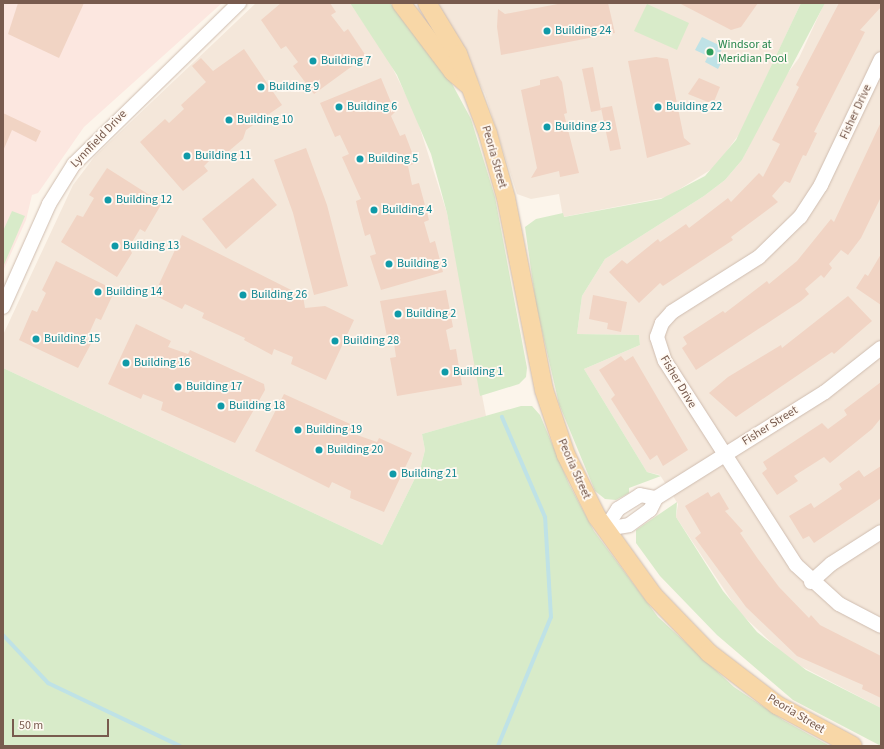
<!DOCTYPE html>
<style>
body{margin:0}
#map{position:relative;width:884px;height:749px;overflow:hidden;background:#fcf5eb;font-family:"Source Sans 3",sans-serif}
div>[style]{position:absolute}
.residential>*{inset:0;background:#f4e7da}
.commercial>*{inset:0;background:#fce7e0}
.green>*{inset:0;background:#d8ebc9}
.water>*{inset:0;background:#bfe2e6}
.stream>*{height:4px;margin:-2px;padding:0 2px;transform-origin:2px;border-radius:2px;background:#bfe2e6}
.building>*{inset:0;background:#f1d4c4}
.roads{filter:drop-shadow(0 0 1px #cfbdb0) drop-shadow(0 0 1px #cfbdb0)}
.minor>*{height:14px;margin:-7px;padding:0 7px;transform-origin:7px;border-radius:7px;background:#fff}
.major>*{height:18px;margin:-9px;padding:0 9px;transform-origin:9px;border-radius:9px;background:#f8d7a7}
.dots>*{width:11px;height:11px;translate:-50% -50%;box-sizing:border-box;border:2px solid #fff9f2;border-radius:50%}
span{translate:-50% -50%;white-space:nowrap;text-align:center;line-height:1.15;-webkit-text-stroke:3.5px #fff9f2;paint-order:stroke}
.culture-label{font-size:12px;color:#0d838f}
.left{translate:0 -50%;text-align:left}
.leisure-label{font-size:12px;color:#27864d}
.street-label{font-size:12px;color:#785b4e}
.frame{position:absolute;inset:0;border:4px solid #785b4e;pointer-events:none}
.scale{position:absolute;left:12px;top:719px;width:97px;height:18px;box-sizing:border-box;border:2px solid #785b4e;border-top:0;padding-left:5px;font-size:12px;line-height:14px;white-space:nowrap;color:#785b4e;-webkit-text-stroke:3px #fff9f2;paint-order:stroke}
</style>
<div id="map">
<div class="residential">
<div style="clip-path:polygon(256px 3px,350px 3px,388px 59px,415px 113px,447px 213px,486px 416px,422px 434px,425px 450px,421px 466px,382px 545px,3px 368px,3px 335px,73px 185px,95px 156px)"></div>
<div style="clip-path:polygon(438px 3px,801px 3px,740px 133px,715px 167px,667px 197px,563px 217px,559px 194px,531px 199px,517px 194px,485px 94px)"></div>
<div style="clip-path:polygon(881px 3px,881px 708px,791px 661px,739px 612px,676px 517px,678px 504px,660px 475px,647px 472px,584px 369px,640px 345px,639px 335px,577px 334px,582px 296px,605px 259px,704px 196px,725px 180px,742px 160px,781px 82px,799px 58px,824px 4px)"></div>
</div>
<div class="commercial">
<div style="clip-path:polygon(3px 3px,222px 3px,84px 127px,38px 193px,32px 195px,26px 220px,3px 271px)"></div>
</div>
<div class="green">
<div style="clip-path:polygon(350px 3px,390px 3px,443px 67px,471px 119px,495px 197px,527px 368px,526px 377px,519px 384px,480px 396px,447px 213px,431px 154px,397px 75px)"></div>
<div style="clip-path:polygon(801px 3px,825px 3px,742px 160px,725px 180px,704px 196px,605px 259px,582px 296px,577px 334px,639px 335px,640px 345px,584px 369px,647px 472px,661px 476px,629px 488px,629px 493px,616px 500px,605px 499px,595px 491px,559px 404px,536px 305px,525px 227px,536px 219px,563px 213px,564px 217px,661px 199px,705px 176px,736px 140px)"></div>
<div style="clip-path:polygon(647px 4px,689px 23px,677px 50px,634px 31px)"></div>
<div style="clip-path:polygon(12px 211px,25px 216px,3px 267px,3px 231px)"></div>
<div style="clip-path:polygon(3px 368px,382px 545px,421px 466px,425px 450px,422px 434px,521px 406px,532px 406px,540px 415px,569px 484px,594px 531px,658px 617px,734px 687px,783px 720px,830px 746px,3px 746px)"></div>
<div style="clip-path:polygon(677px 502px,676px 517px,723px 591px,757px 632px,806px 670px,881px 708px,881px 746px,793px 700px,717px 635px,660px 576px,636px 543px,636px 530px)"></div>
</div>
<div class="water">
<div style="clip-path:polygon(702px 37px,723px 47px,720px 53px,725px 56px,718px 69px,705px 62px,708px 56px,695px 50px)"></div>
</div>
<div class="stream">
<div style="left:3px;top:635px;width:66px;rotate:46.8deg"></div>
<div style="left:48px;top:683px;width:146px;rotate:25.5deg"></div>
<div style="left:498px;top:746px;width:139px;rotate:-67.7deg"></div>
<div style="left:551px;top:617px;width:100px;rotate:-93.4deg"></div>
<div style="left:545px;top:517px;width:109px;rotate:-113.3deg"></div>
</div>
<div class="building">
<div style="clip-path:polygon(18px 3px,84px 3px,59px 58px,8px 34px)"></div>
<div style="clip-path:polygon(281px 3px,330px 3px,336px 12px,331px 15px,344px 32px,348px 29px,366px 56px,314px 94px,293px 66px,298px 62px,286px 46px,281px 49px,261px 20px)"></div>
<div style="clip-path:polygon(563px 3px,608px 3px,615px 33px,501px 55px,497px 27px,498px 9px,505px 14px)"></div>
<div style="clip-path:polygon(679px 3px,758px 3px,741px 27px,731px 30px)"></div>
<div style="clip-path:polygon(839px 3px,881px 3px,881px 7px,860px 30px,865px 32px,814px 132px,817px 133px,806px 156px,803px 155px,790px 183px,785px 181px,772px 196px,778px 202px,731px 237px,733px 240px,663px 286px,660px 283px,639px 303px,609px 272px,622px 260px,627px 264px,658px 239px,660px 242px,686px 224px,689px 228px,728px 198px,731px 202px,759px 173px,763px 177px,780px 144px,772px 140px,799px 87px,796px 85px)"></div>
<div style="clip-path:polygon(244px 49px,282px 105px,246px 130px,243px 139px,223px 156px,219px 151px,204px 166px,208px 171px,183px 191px,140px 142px,165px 119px,169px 123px,184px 109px,181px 105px,206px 82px,192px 66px,201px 58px,213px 71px)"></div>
<div style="clip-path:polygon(656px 57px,668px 59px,684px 138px,691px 144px,647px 158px,628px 61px)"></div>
<div style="clip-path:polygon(593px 67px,601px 110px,591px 112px,582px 69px)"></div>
<div style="clip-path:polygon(558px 76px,562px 82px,567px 113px,564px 114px,579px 173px,560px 177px,559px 171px,531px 178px,537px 168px,521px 90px,540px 85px,540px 80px)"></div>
<div style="clip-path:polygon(381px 78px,395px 112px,391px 116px,400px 136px,405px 134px,416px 163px,408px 166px,412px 185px,419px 183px,429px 220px,424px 222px,430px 243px,435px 241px,443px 272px,381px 290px,370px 256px,376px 254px,370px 234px,365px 236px,358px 210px,356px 201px,361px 199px,342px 157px,349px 154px,340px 135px,335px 137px,320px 103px)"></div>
<div style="clip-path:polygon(699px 78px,720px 87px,713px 104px,688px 94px)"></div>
<div style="clip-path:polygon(612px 106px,621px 149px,610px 151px,601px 108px)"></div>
<div style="clip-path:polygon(3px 113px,41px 131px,36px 142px,12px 130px,3px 151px)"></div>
<div style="clip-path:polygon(881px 122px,881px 197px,861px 238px,848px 255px,841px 250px,829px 264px,832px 268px,824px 278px,821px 275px,805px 289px,809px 294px,801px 301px,696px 370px,682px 348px,687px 344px,683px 337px,723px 311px,725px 313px,767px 281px,769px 284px,797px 261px,831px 219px,834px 222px)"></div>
<div style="clip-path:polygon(306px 148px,327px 205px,348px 286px,314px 295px,293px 213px,274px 160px)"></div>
<div style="clip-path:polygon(107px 168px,162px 203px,145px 232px,140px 229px,129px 247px,132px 253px,117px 277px,61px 242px,77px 215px,83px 217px,94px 198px,89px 195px)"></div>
<div style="clip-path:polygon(253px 178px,277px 205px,226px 249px,202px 219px)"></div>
<div style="clip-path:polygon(182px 235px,303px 296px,305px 308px,325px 306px,354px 320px,326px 380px,291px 364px,293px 357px,274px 349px,272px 355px,244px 340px,245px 338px,202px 318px,204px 313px,185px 304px,182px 309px,154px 295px)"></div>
<div style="clip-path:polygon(881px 254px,881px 305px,856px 288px,865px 274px,868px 276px)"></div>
<div style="clip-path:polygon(56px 261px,115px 290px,101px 320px,96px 318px,87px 338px,92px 342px,78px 368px,19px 340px,32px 310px,37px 312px,46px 293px,42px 290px)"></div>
<div style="clip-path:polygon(446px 290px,453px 327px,446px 330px,450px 350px,456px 349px,462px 385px,397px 396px,390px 358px,396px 357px,393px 336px,387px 337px,380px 301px)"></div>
<div style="clip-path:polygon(593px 295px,627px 302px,621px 332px,607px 329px,608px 323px,589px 319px)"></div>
<div style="clip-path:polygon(848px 296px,872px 321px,834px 354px,832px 352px,736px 417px,709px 393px,728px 377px,781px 345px,782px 348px)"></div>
<div style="clip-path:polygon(136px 324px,171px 341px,168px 347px,188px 354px,190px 350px,264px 384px,265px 390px,235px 443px,161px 410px,163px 402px,143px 394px,141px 399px,108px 384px)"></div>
<div style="clip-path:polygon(621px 356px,625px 361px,633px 356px,688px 450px,663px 466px,657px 455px,650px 460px,611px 399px,615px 395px,599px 370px)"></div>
<div style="clip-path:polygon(881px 382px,881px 418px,872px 429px,830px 463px,824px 457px,794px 476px,798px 481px,777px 495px,762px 473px,767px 469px,763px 462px,822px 423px,828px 429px,847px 415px,844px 410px)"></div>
<div style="clip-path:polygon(284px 394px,359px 428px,357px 435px,377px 442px,379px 438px,412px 453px,384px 512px,350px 498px,351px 491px,332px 482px,329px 488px,255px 451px)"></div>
<div style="clip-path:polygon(881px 466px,881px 498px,814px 543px,809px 536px,803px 539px,789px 516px,811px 503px,814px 508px,842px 489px,839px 484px,859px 470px,864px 477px)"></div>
<div style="clip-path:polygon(708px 492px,711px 497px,719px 492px,729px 509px,725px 511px,743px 531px,740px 533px,758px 559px,779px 587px,809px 618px,811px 615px,820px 625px,881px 656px,881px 698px,862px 689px,863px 685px,797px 656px,746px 607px,695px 538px,701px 533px,685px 506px)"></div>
</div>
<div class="roads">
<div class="minor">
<div style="left:881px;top:59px;width:140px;rotate:115.5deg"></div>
<div style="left:821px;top:185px;width:38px;rotate:123deg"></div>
<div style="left:800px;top:217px;width:57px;rotate:135.7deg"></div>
<div style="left:759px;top:257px;width:103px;rotate:147.7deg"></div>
<div style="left:672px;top:312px;width:15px;rotate:132deg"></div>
<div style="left:662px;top:323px;width:15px;rotate:110deg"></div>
<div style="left:657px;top:337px;width:25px;rotate:72deg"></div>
<div style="left:665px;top:361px;width:242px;rotate:57.3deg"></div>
<div style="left:796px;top:565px;width:58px;rotate:42.2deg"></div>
<div style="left:839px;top:604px;width:47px;rotate:27.6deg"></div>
<div style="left:3px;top:307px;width:113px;rotate:-65.9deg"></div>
<div style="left:49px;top:204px;width:47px;rotate:-58deg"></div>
<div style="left:74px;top:164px;width:231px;rotate:-44.3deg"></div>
<div style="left:605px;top:529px;width:24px;rotate:-9deg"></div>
<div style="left:629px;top:525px;width:26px;rotate:-36deg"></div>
<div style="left:650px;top:510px;width:13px;rotate:-63deg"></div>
<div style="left:656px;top:498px;width:199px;rotate:-32.1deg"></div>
<div style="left:825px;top:392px;width:71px;rotate:-38.2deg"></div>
<div style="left:605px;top:529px;width:24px;rotate:-57deg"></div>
<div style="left:618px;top:509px;width:26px;rotate:-32deg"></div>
<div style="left:640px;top:495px;width:16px;rotate:11deg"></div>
<div style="left:811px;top:582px;width:27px;rotate:-42deg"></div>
<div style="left:831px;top:564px;width:59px;rotate:-32.6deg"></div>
</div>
<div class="major">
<div style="left:401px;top:3px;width:86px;rotate:53deg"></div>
<div style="left:453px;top:72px;width:18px;rotate:41deg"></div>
<div style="left:427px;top:3px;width:60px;rotate:58.7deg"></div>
<div style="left:458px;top:54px;width:85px;rotate:69.4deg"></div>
<div style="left:488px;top:134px;width:66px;rotate:74.3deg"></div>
<div style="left:506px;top:198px;width:196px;rotate:78.8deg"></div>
<div style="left:544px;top:390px;width:69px;rotate:71.3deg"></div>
<div style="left:566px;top:455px;width:69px;rotate:63.4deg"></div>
<div style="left:597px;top:517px;width:97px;rotate:54.2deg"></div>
<div style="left:654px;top:596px;width:79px;rotate:46deg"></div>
<div style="left:709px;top:653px;width:86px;rotate:37.4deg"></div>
<div style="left:777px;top:705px;width:86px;rotate:28.3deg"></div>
</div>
</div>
<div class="dots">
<div style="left:547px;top:31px;background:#0f9aa8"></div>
<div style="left:710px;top:52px;background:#2e9e5b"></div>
<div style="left:313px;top:61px;background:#0f9aa8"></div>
<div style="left:261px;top:87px;background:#0f9aa8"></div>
<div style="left:339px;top:107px;background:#0f9aa8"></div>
<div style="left:658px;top:107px;background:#0f9aa8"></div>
<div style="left:229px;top:120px;background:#0f9aa8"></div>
<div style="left:547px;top:127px;background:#0f9aa8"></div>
<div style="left:187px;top:156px;background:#0f9aa8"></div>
<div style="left:360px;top:159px;background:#0f9aa8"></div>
<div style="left:108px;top:200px;background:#0f9aa8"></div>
<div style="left:374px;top:210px;background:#0f9aa8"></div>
<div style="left:115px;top:246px;background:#0f9aa8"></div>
<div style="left:389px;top:264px;background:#0f9aa8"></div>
<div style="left:98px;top:292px;background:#0f9aa8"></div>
<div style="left:243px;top:295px;background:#0f9aa8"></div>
<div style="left:398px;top:314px;background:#0f9aa8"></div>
<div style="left:36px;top:339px;background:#0f9aa8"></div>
<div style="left:335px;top:341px;background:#0f9aa8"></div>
<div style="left:126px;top:363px;background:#0f9aa8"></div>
<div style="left:445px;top:372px;background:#0f9aa8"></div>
<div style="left:178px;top:387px;background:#0f9aa8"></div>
<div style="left:221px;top:406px;background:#0f9aa8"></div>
<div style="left:298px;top:430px;background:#0f9aa8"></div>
<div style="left:319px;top:450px;background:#0f9aa8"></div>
<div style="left:393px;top:474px;background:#0f9aa8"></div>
</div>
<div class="culture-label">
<span class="left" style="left:555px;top:31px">Building 24</span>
<span class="left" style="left:321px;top:61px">Building 7</span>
<span class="left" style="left:269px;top:87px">Building 9</span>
<span class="left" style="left:347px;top:107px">Building 6</span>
<span class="left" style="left:666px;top:107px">Building 22</span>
<span class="left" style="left:237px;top:120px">Building 10</span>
<span class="left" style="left:555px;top:127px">Building 23</span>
<span class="left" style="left:195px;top:156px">Building 11</span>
<span class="left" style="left:368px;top:159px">Building 5</span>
<span class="left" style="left:116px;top:200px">Building 12</span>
<span class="left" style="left:382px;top:210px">Building 4</span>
<span class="left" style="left:123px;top:246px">Building 13</span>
<span class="left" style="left:397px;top:264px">Building 3</span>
<span class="left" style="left:106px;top:292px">Building 14</span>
<span class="left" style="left:251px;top:295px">Building 26</span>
<span class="left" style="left:406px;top:314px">Building 2</span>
<span class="left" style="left:44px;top:339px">Building 15</span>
<span class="left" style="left:343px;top:341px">Building 28</span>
<span class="left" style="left:134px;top:363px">Building 16</span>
<span class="left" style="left:453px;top:372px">Building 1</span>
<span class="left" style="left:186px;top:387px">Building 17</span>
<span class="left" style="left:229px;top:406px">Building 18</span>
<span class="left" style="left:306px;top:430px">Building 19</span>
<span class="left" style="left:327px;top:450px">Building 20</span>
<span class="left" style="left:401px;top:474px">Building 21</span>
</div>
<div class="leisure-label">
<span class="left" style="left:718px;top:52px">Windsor at<br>Meridian Pool</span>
</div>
<div class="street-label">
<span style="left:856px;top:112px;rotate:-65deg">Fisher Drive</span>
<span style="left:99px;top:139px;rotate:-46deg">Lynnfield Drive</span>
<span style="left:494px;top:157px;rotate:74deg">Peoria Street</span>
<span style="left:678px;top:382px;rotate:59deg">Fisher Drive</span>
<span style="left:770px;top:426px;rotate:-32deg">Fisher Street</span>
<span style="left:574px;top:469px;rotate:66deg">Peoria Street</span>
<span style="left:796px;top:714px;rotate:31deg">Peoria Street</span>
</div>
<div class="frame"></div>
<div class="scale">50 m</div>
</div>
